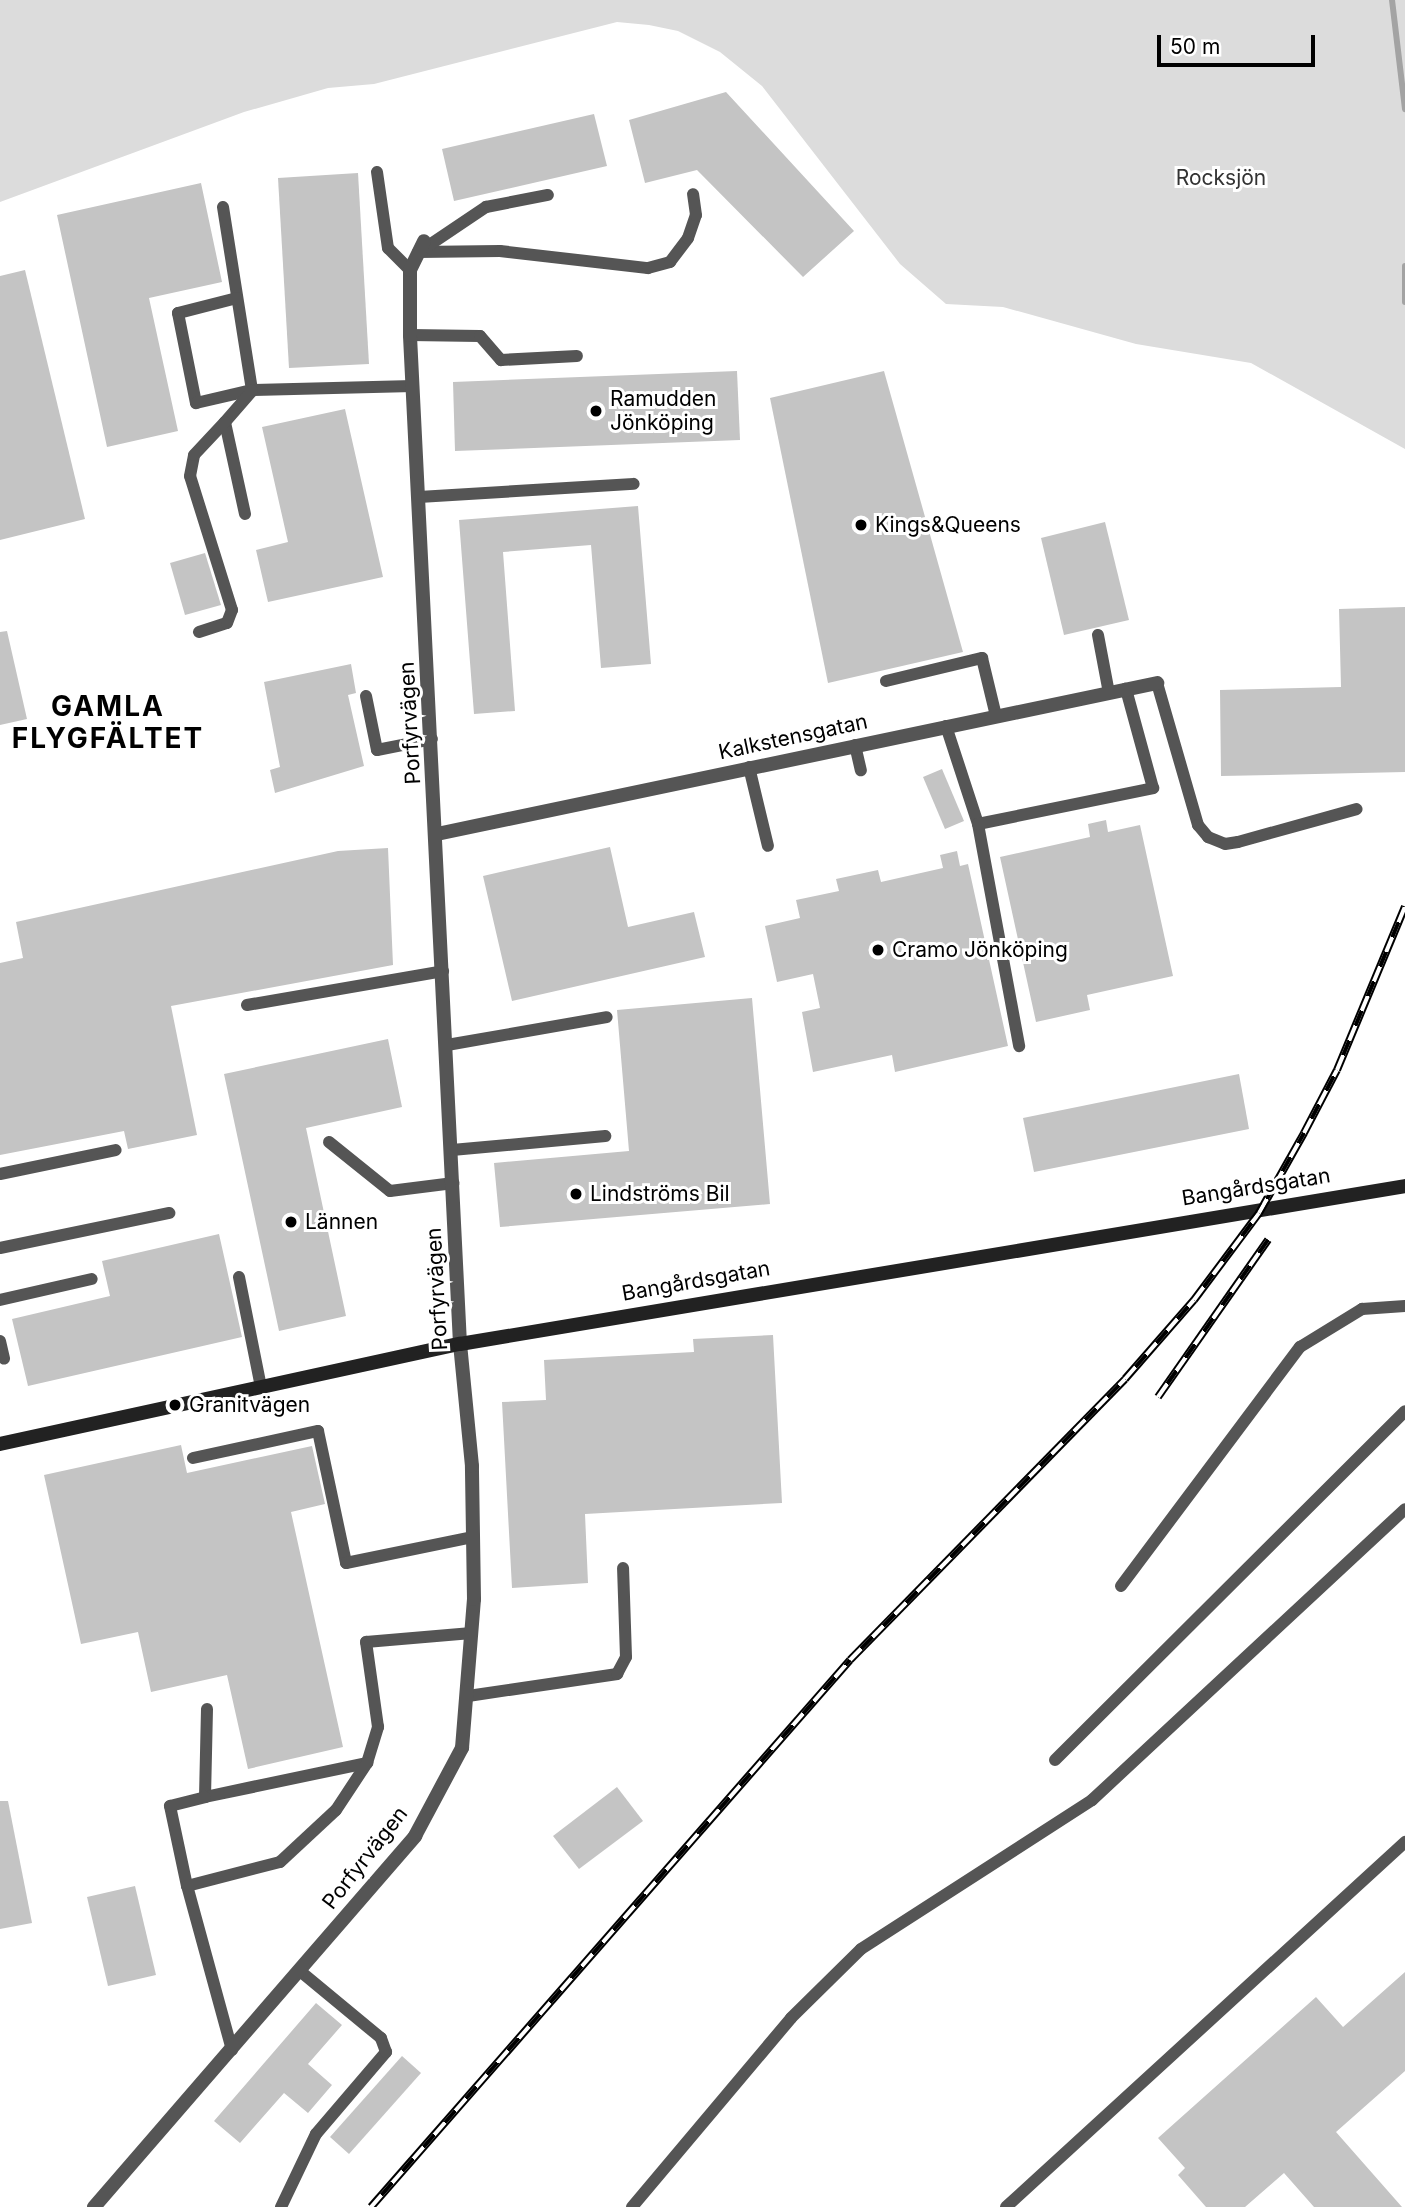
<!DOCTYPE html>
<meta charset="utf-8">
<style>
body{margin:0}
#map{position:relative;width:1405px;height:2207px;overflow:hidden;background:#fff;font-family:Inter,sans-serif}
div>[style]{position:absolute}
.green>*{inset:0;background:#dcdcdc}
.stream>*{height:6px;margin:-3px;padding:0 3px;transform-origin:3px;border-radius:3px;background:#a3a3a3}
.building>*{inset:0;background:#c4c4c4}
.lane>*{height:12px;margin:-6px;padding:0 6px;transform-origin:6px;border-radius:6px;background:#555}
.street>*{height:14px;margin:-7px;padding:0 7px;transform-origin:7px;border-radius:7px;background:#555}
.secondary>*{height:14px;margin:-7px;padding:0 7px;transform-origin:7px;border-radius:7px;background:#222}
.rail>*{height:8px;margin-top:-4px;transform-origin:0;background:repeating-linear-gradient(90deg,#fff 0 16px,#000 0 32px);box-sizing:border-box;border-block:2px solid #000}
.dots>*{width:19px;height:19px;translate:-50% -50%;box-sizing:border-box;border:4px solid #fff;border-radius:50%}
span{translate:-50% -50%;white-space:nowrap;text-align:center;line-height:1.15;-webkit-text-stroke:6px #fff;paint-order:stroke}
.park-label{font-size:21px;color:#333}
.poi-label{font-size:21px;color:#000}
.left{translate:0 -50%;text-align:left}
.street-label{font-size:21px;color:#000}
.district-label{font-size:28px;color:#000;font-weight:700;letter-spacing:2px}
.scale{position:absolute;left:1157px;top:35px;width:158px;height:32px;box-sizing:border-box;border:4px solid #000;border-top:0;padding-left:9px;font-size:21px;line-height:24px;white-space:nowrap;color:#000;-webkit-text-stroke:5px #fff;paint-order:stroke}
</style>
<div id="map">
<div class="green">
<div style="clip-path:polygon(0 0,1405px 0,1405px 449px,1251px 363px,1136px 344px,1003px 307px,946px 304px,900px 264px,762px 86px,720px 52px,678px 31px,649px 25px,617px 22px,374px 84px,328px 88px,244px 112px,0 202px)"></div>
</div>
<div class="stream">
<div style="left:1392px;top:0;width:110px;rotate:83.2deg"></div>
<div style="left:1405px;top:266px;width:36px;rotate:90deg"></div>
</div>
<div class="building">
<div style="clip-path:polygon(726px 92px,854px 231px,803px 277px,697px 170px,645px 183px,629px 120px)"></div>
<div style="clip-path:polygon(594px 114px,607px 166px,454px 201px,442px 149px)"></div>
<div style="clip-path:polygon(358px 173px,369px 364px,289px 368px,278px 178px)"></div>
<div style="clip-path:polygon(201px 183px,222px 282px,149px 298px,178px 431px,107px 447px,57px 215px)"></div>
<div style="clip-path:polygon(25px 270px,85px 519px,0 540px,0 276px)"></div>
<div style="clip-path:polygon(737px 371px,740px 440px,455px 451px,453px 382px)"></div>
<div style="clip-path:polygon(884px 371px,963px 652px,828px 683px,770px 398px)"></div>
<div style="clip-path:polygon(345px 409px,383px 577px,268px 602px,256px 550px,288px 542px,262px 427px)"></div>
<div style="clip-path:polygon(638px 506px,651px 664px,601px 668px,591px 545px,503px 552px,515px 711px,474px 714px,459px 520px)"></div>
<div style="clip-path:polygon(1105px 522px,1129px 620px,1064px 635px,1041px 538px)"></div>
<div style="clip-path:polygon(205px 553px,221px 605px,185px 615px,170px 563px)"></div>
<div style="clip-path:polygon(1405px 607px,1405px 772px,1221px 776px,1220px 690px,1341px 687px,1339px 609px)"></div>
<div style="clip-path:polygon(7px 631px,27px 719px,0 725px,0 632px)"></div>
<div style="clip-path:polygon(351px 664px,356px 693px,348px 695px,364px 766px,275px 793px,270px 770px,280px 767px,264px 682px)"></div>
<div style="clip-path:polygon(942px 769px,964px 821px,945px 829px,923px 777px)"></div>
<div style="clip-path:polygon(1106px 820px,1108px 832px,1140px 825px,1173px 976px,1087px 995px,1090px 1010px,1036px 1022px,1000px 857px,1090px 837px,1088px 824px)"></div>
<div style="clip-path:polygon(610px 847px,628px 927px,694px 912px,705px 957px,512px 1001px,483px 876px)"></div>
<div style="clip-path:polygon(388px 848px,393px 965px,171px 1006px,197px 1135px,128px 1149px,124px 1131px,0 1155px,0 963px,23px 958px,16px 922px,338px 851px)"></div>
<div style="clip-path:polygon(957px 851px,960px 866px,968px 864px,1008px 1046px,895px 1072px,892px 1055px,813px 1072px,802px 1012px,820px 1008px,813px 974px,777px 982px,765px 926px,800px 918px,796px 900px,839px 891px,836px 879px,878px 870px,881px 882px,943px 868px,940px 855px)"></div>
<div style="clip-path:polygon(752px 998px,770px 1204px,500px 1227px,494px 1163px,629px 1151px,617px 1010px)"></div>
<div style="clip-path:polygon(388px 1039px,402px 1107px,306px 1128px,346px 1316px,279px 1331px,224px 1074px)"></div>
<div style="clip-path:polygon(1239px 1074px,1249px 1129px,1034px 1172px,1023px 1118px)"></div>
<div style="clip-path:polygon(219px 1234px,242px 1337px,28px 1386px,12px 1319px,110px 1296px,102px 1261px)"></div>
<div style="clip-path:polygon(773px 1335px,782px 1503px,585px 1514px,588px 1583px,512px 1588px,502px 1402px,546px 1400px,544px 1360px,694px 1352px,693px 1339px)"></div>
<div style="clip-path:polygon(181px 1445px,187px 1473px,312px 1446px,325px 1504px,291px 1512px,343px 1747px,248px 1769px,227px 1675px,151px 1692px,138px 1632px,81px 1644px,44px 1475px)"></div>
<div style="clip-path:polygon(617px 1787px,643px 1821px,579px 1869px,553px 1836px)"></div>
<div style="clip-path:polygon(0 1801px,8px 1801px,32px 1923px,0 1929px)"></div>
<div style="clip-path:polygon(135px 1886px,156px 1975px,108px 1986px,87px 1897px)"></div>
<div style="clip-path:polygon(1405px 1972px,1405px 2071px,1336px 2132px,1402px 2207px,1314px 2207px,1284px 2173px,1245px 2207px,1206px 2207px,1178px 2175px,1185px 2168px,1158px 2138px,1316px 1997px,1343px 2027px)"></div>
<div style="clip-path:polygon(316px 2003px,342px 2025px,308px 2064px,332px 2085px,308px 2113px,284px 2093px,240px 2143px,214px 2121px)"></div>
<div style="clip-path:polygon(402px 2056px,421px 2073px,349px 2154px,330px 2137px)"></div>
</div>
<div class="lane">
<div style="left:377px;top:172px;width:77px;rotate:81.8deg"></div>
<div style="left:388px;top:248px;width:31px;rotate:45deg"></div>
<div style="left:223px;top:207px;width:185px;rotate:81deg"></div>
<div style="left:252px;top:390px;width:161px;rotate:-1.4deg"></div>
<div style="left:418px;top:252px;width:82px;rotate:-0.7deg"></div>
<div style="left:500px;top:251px;width:149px;rotate:6.6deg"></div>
<div style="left:648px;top:268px;width:23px;rotate:-15deg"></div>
<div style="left:670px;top:262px;width:30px;rotate:-53deg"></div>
<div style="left:688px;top:238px;width:24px;rotate:-71deg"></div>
<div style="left:696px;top:215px;width:21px;rotate:-98deg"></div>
<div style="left:419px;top:252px;width:81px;rotate:-33.9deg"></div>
<div style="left:486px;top:207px;width:63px;rotate:-11deg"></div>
<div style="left:237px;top:298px;width:61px;rotate:165.7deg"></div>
<div style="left:178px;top:313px;width:92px;rotate:78.7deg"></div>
<div style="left:196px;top:403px;width:57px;rotate:-13.1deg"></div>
<div style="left:410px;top:335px;width:70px;rotate:0.8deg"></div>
<div style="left:480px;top:336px;width:32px;rotate:49deg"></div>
<div style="left:501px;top:360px;width:76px;rotate:-3deg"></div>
<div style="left:419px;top:497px;width:215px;rotate:-3.5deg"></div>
<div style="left:245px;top:514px;width:94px;rotate:-102.3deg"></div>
<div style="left:225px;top:422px;width:41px;rotate:-48.9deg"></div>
<div style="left:199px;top:632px;width:29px;rotate:-18deg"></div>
<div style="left:227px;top:623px;width:14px;rotate:-69deg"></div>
<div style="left:232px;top:610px;width:140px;rotate:-107.4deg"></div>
<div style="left:190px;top:476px;width:21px;rotate:-79deg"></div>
<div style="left:194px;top:455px;width:45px;rotate:-46.8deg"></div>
<div style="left:1098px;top:635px;width:59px;rotate:79.3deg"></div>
<div style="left:886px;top:681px;width:99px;rotate:-13.5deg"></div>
<div style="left:982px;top:658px;width:60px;rotate:76.4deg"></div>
<div style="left:1157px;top:683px;width:148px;rotate:73.9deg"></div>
<div style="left:1198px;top:825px;width:16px;rotate:50deg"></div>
<div style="left:1208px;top:837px;width:18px;rotate:22deg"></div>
<div style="left:1225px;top:844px;width:13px;rotate:-9deg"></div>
<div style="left:1238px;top:842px;width:123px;rotate:-15.5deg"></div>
<div style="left:366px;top:696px;width:55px;rotate:78.5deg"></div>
<div style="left:377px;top:750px;width:56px;rotate:-11.3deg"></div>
<div style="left:946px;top:726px;width:103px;rotate:71.9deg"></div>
<div style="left:978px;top:824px;width:226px;rotate:79.5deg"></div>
<div style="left:855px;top:745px;width:26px;rotate:77deg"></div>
<div style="left:749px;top:767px;width:81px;rotate:76.5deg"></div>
<div style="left:978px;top:824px;width:179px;rotate:-11.6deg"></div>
<div style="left:1153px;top:788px;width:103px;rotate:-105.3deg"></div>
<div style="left:247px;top:1005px;width:199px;rotate:-9.8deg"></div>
<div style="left:447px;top:1045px;width:162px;rotate:-9.9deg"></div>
<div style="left:329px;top:1142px;width:78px;rotate:38.8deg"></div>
<div style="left:390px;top:1191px;width:64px;rotate:-7.2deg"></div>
<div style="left:452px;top:1150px;width:154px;rotate:-5.2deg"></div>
<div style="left:0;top:1174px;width:118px;rotate:-11.7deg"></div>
<div style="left:0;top:1248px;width:173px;rotate:-11.7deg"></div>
<div style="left:239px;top:1277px;width:112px;rotate:78.7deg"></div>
<div style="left:0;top:1300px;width:94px;rotate:-12.9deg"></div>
<div style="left:0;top:1341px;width:18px;rotate:77deg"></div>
<div style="left:193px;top:1458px;width:128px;rotate:-12.2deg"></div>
<div style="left:318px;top:1431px;width:135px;rotate:78deg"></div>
<div style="left:346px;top:1563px;width:130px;rotate:-11.6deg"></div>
<div style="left:1121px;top:1586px;width:299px;rotate:-53.2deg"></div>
<div style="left:1300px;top:1347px;width:73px;rotate:-31.5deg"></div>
<div style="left:1362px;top:1309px;width:43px;rotate:-4deg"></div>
<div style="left:468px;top:1696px;width:151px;rotate:-8.4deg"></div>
<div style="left:617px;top:1674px;width:19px;rotate:-62deg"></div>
<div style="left:626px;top:1657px;width:89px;rotate:-91.9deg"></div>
<div style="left:207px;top:1709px;width:88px;rotate:91.3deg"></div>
<div style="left:205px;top:1797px;width:166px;rotate:-11.9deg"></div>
<div style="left:367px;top:1763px;width:38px;rotate:-73deg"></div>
<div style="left:378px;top:1727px;width:86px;rotate:-98deg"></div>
<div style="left:366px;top:1642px;width:106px;rotate:-4.9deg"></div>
<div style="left:1055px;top:1760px;width:494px;rotate:-44.9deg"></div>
<div style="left:187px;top:1886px;width:82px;rotate:-102deg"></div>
<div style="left:170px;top:1806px;width:36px;rotate:-14deg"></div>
<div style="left:232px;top:2050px;width:170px;rotate:-105.3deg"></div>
<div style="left:187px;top:1886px;width:96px;rotate:-14.5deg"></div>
<div style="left:280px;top:1862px;width:76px;rotate:-42.9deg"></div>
<div style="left:336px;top:1810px;width:56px;rotate:-56.6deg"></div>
<div style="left:281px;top:2207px;width:81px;rotate:-64.4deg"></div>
<div style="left:316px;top:2134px;width:108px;rotate:-49.5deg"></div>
<div style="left:386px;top:2052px;width:15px;rotate:-110deg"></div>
<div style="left:381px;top:2038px;width:105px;rotate:-140.4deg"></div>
<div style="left:632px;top:2207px;width:247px;rotate:-49.9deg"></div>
<div style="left:791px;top:2018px;width:98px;rotate:-44.6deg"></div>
<div style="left:861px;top:1949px;width:275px;rotate:-32.8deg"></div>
<div style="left:1092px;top:1800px;width:427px;rotate:-42.9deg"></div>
<div style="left:1006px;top:2207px;width:541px;rotate:-42.45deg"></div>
</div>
<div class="street">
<div style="left:437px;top:834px;width:736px;rotate:-11.84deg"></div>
<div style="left:94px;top:2207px;width:491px;rotate:-49.1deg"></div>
<div style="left:415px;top:1836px;width:100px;rotate:-61.9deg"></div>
<div style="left:462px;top:1748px;width:149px;rotate:-85.4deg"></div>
<div style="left:474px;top:1599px;width:133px;rotate:-90.9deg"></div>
<div style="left:472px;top:1466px;width:123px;rotate:-95.6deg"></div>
<div style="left:460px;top:1344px;width:1010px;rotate:-92.84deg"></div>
<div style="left:410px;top:335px;width:65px;rotate:-90deg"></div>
<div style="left:410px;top:270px;width:32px;rotate:-64deg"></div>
</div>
<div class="secondary">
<div style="left:0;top:1444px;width:471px;rotate:-12.3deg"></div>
<div style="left:460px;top:1344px;width:958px;rotate:-9.49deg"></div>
</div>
<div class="rail">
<div style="left:1158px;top:1397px;width:192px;rotate:-55deg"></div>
<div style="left:371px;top:2207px;width:727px;rotate:-48.79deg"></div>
<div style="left:850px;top:1660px;width:393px;rotate:-45.6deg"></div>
<div style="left:1125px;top:1379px;width:105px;rotate:-48.9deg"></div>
<div style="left:1194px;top:1300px;width:109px;rotate:-53.2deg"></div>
<div style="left:1259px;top:1213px;width:92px;rotate:-60.6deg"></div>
<div style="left:1304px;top:1133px;width:71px;rotate:-62.4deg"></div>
<div style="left:1337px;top:1070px;width:177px;rotate:-67.4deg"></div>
</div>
<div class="dots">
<div style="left:596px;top:411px;background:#000"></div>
<div style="left:861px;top:525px;background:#000"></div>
<div style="left:878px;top:950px;background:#000"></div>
<div style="left:576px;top:1194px;background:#000"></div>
<div style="left:291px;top:1222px;background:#000"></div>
<div style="left:175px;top:1405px;background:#000"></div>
</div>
<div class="park-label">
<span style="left:1221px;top:178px">Rocksjön</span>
</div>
<div class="poi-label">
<span class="left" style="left:610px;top:411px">Ramudden<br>Jönköping</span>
<span class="left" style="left:875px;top:525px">Kings&amp;Queens</span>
<span class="left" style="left:892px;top:950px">Cramo Jönköping</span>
<span class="left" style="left:590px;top:1194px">Lindströms Bil</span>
<span class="left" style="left:305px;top:1222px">Lännen</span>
<span class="left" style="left:189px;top:1405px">Granitvägen</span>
</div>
<div class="street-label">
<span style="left:410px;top:723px;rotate:-93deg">Porfyrvägen</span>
<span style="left:793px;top:737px;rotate:-12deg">Kalkstensgatan</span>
<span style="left:1256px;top:1187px;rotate:-9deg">Bangårdsgatan</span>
<span style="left:696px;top:1281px;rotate:-10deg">Bangårdsgatan</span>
<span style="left:437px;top:1289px;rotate:-93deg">Porfyrvägen</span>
<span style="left:365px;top:1858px;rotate:-52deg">Porfyrvägen</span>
</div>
<div class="district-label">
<span style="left:108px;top:722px">GAMLA<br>FLYGFÄLTET</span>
</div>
<div class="scale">50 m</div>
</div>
